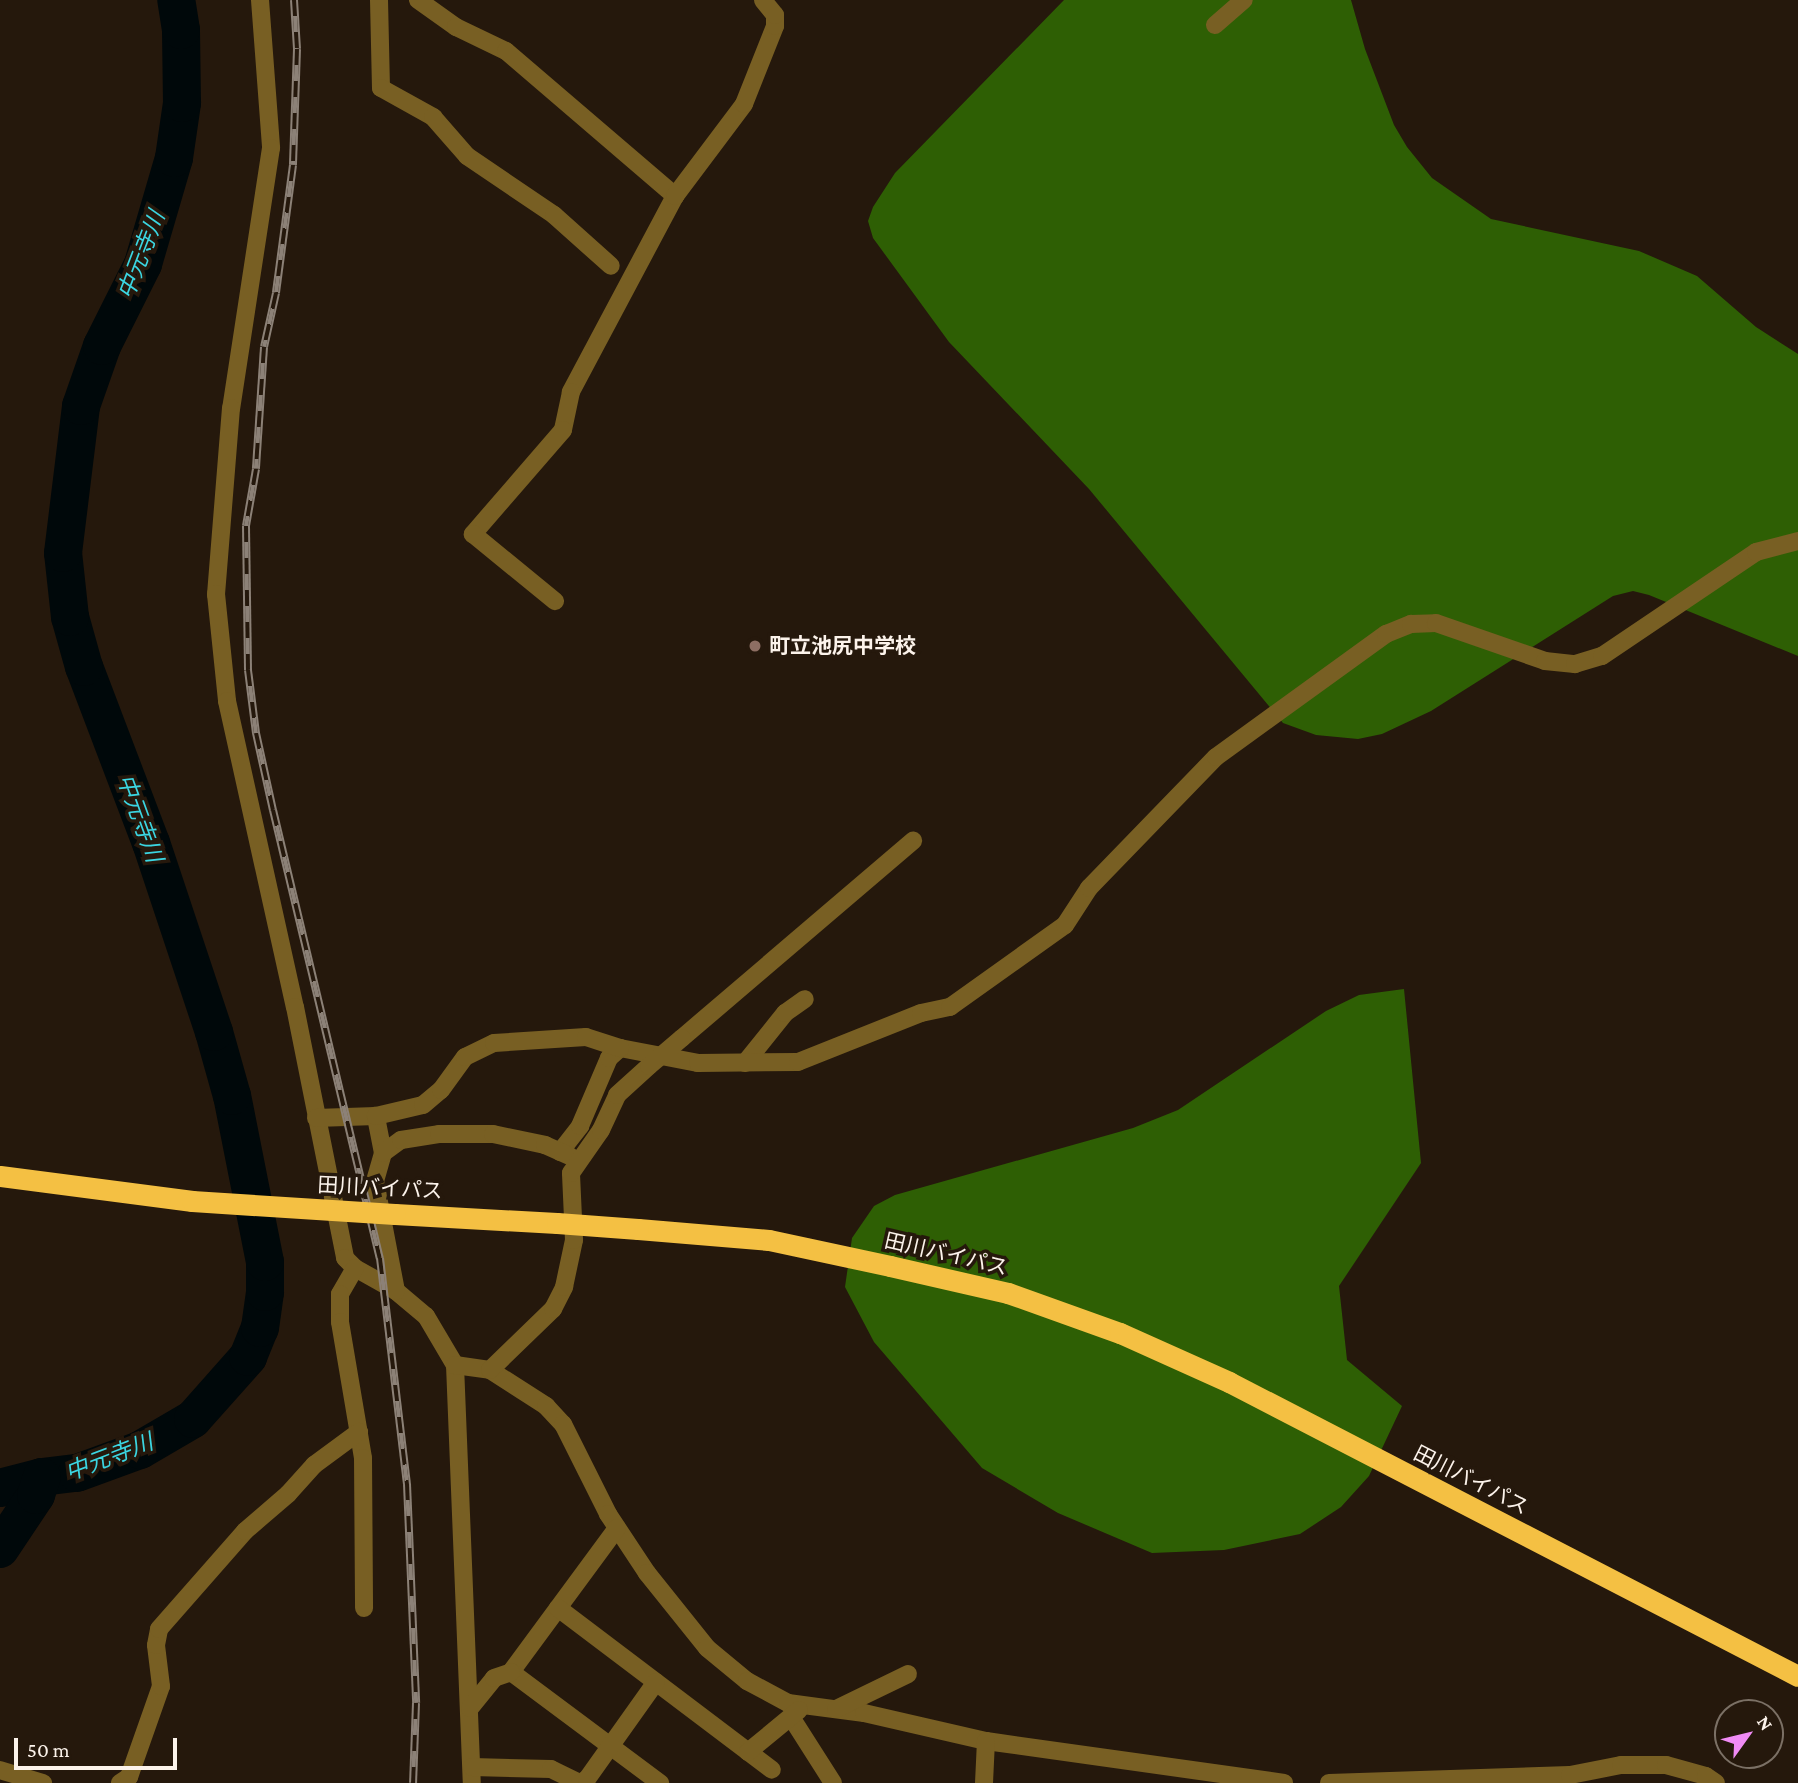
<!DOCTYPE html>
<meta charset="utf-8">
<style>
body{margin:0}
#map{position:relative;width:1798px;height:1783px;overflow:hidden;background:#25180c;font-family:"Crimson Pro","Noto Sans JP",serif}
div>[style]{position:absolute}
.forest>*{inset:0;background:#2e5f04}
.river>*{height:38px;margin:-19px;padding:0 19px;transform-origin:19px;border-radius:19px;background:#00080a}
.minor>*{height:18px;margin:-9px;padding:0 9px;transform-origin:9px;border-radius:9px;background:#785f23}
.highway>*{height:21px;margin:-10.5px;padding:0 10.5px;transform-origin:10.5px;border-radius:10.5px;background:#f4c043}
.rail>*{height:8px;margin-top:-4px;transform-origin:0;background:repeating-linear-gradient(90deg,#25180c 0 16px,#8c8177 0 32px);box-sizing:border-box;border-block:2px solid #8c8177}
.minor-bridge>*{height:18px;margin:-9px;padding:0 9px;transform-origin:9px;border-radius:9px;background:#785f23}
.highway-bridge>*{height:21px;margin:-10.5px;padding:0 10.5px;transform-origin:10.5px;border-radius:10.5px;background:#f4c043}
.dots>*{width:19px;height:19px;translate:-50% -50%;box-sizing:border-box;border:4px solid #25180c;border-radius:50%}
span{translate:-50% -50%;white-space:nowrap;text-align:center;line-height:1.15;-webkit-text-stroke:7px #25180c;paint-order:stroke}
.poi-label{font-size:21px;color:#fcf3eb;font-weight:700}
.left{translate:0 -50%;text-align:left}
.street-label{font-size:21px;color:#fcf3eb}
.water-label{font-size:23px;color:#3bd6e2;font-style:italic}
.north{position:absolute;left:1714px;top:1699px;width:70px;height:70px;box-sizing:border-box;background:#25180c;border:2px solid #7b7065;border-radius:50%;rotate:56deg;font-size:19px;font-weight:700;line-height:28px;text-align:center;color:#fcf3eb}
.north::after{content:'';display:block;margin:auto;width:24px;height:32px;background:#f08bf5;clip-path:polygon(50% 0,100% 100%,50% 72%,0 100%)}
.scale{position:absolute;left:14px;top:1738px;width:163px;height:32px;box-sizing:border-box;border:4px solid #fcf3eb;border-top:0;padding-left:9px;font-size:21px;line-height:24px;white-space:nowrap;color:#fcf3eb;-webkit-text-stroke:5px #25180c;paint-order:stroke}
</style>
<div id="map">
<div class="forest">
<div style="clip-path:polygon(1064px 0,1351px 0,1365px 49px,1394px 125px,1407px 147px,1432px 178px,1491px 219px,1639px 251px,1697px 276px,1756px 327px,1798px 354px,1798px 656px,1649px 595px,1633px 591px,1613px 596px,1431px 711px,1382px 734px,1358px 739px,1316px 735px,1283px 723px,1089px 489px,949px 342px,873px 238px,868px 221px,873px 207px,895px 173px)"></div>
<div style="clip-path:polygon(1404px 989px,1421px 1163px,1339px 1286px,1347px 1360px,1402px 1406px,1369px 1476px,1341px 1507px,1300px 1534px,1224px 1550px,1152px 1553px,1058px 1513px,982px 1468px,874px 1342px,845px 1287px,852px 1238px,874px 1206px,895px 1195px,1133px 1128px,1178px 1110px,1326px 1011px,1359px 995px)"></div>
</div>
<div class="river">
<div style="left:0;top:1488px;width:43px;rotate:-14.7deg"></div>
<div style="left:42px;top:1477px;width:35px;rotate:-7deg"></div>
<div style="left:77px;top:1473px;width:67px;rotate:-20.1deg"></div>
<div style="left:140px;top:1450px;width:61px;rotate:-30.3deg"></div>
<div style="left:193px;top:1419px;width:83px;rotate:-48.4deg"></div>
<div style="left:248px;top:1357px;width:31px;rotate:-68deg"></div>
<div style="left:260px;top:1328px;width:36px;rotate:-82deg"></div>
<div style="left:265px;top:1292px;width:30px;rotate:-90deg"></div>
<div style="left:265px;top:1262px;width:169px;rotate:-101.2deg"></div>
<div style="left:232px;top:1096px;width:66px;rotate:-105.7deg"></div>
<div style="left:214px;top:1032px;width:199px;rotate:-108.4deg"></div>
<div style="left:151px;top:843px;width:188px;rotate:-110.8deg"></div>
<div style="left:84px;top:667px;width:52px;rotate:-105.6deg"></div>
<div style="left:70px;top:617px;width:64px;rotate:-96.2deg"></div>
<div style="left:63px;top:553px;width:148px;rotate:-83deg"></div>
<div style="left:81px;top:406px;width:64px;rotate:-70.7deg"></div>
<div style="left:102px;top:346px;width:92px;rotate:-63.4deg"></div>
<div style="left:143px;top:264px;width:110px;rotate:-73.7deg"></div>
<div style="left:174px;top:158px;width:56px;rotate:-81.7deg"></div>
<div style="left:182px;top:103px;width:73px;rotate:-90.8deg"></div>
<div style="left:181px;top:30px;width:30px;rotate:-99deg"></div>
<div style="left:0;top:1549px;width:65px;rotate:-56.3deg"></div>
<div style="left:36px;top:1495px;width:19px;rotate:-72deg"></div>
</div>
<div class="minor">
<div style="left:260px;top:0;width:148px;rotate:85.7deg"></div>
<div style="left:271px;top:148px;width:263px;rotate:98.7deg"></div>
<div style="left:231px;top:408px;width:187px;rotate:94.6deg"></div>
<div style="left:216px;top:594px;width:108px;rotate:84.1deg"></div>
<div style="left:227px;top:701px;width:313px;rotate:77.5deg"></div>
<div style="left:295px;top:1007px;width:256px;rotate:78.7deg"></div>
<div style="left:345px;top:1258px;width:14px;rotate:45deg"></div>
<div style="left:355px;top:1268px;width:47px;rotate:29.3deg"></div>
<div style="left:396px;top:1291px;width:39px;rotate:40deg"></div>
<div style="left:426px;top:1316px;width:57px;rotate:59.4deg"></div>
<div style="left:455px;top:1365px;width:418px;rotate:87.7deg"></div>
<div style="left:379px;top:0;width:88px;rotate:88.7deg"></div>
<div style="left:381px;top:88px;width:60px;rotate:29.1deg"></div>
<div style="left:433px;top:117px;width:52px;rotate:48.9deg"></div>
<div style="left:467px;top:156px;width:105px;rotate:34.1deg"></div>
<div style="left:554px;top:215px;width:76px;rotate:41.8deg"></div>
<div style="left:418px;top:0;width:47px;rotate:35.4deg"></div>
<div style="left:456px;top:27px;width:55px;rotate:25.6deg"></div>
<div style="left:506px;top:51px;width:223px;rotate:40.6deg"></div>
<div style="left:675px;top:196px;width:222px;rotate:118deg"></div>
<div style="left:571px;top:392px;width:39px;rotate:102deg"></div>
<div style="left:563px;top:430px;width:138px;rotate:130.9deg"></div>
<div style="left:473px;top:534px;width:106px;rotate:39.3deg"></div>
<div style="left:1215px;top:25px;width:38px;rotate:-41deg"></div>
<div style="left:675px;top:196px;width:115px;rotate:-53.1deg"></div>
<div style="left:744px;top:104px;width:84px;rotate:-68.3deg"></div>
<div style="left:775px;top:26px;width:11px;rotate:-90deg"></div>
<div style="left:775px;top:15px;width:19px;rotate:-129deg"></div>
<div style="left:682px;top:1038px;width:304px;rotate:-40.5deg"></div>
<div style="left:745px;top:1063px;width:64px;rotate:-51.3deg"></div>
<div style="left:785px;top:1013px;width:24px;rotate:-35deg"></div>
<div style="left:316px;top:1118px;width:60px;rotate:-1.9deg"></div>
<div style="left:560px;top:1152px;width:33px;rotate:-52deg"></div>
<div style="left:580px;top:1126px;width:74px;rotate:-66.9deg"></div>
<div style="left:609px;top:1058px;width:15px;rotate:-42deg"></div>
<div style="left:620px;top:1048px;width:79px;rotate:10.9deg"></div>
<div style="left:698px;top:1063px;width:100px;rotate:-0.6deg"></div>
<div style="left:798px;top:1062px;width:132px;rotate:-21.7deg"></div>
<div style="left:921px;top:1013px;width:30px;rotate:-12deg"></div>
<div style="left:950px;top:1007px;width:141px;rotate:-35.5deg"></div>
<div style="left:1065px;top:925px;width:44px;rotate:-57deg"></div>
<div style="left:1089px;top:888px;width:182px;rotate:-45.9deg"></div>
<div style="left:1216px;top:757px;width:210px;rotate:-35.9deg"></div>
<div style="left:1386px;top:634px;width:27px;rotate:-22deg"></div>
<div style="left:1411px;top:624px;width:25px;rotate:-2deg"></div>
<div style="left:1436px;top:623px;width:115px;rotate:19.2deg"></div>
<div style="left:1545px;top:661px;width:30px;rotate:6deg"></div>
<div style="left:1575px;top:664px;width:28px;rotate:-17deg"></div>
<div style="left:1602px;top:656px;width:186px;rotate:-34deg"></div>
<div style="left:1756px;top:552px;width:43px;rotate:-14.7deg"></div>
<div style="left:383px;top:1153px;width:38px;rotate:-101deg"></div>
<div style="left:376px;top:1116px;width:48px;rotate:-13.2deg"></div>
<div style="left:423px;top:1105px;width:23px;rotate:-40deg"></div>
<div style="left:441px;top:1090px;width:41px;rotate:-54deg"></div>
<div style="left:465px;top:1057px;width:32px;rotate:-26deg"></div>
<div style="left:494px;top:1043px;width:92px;rotate:-3.7deg"></div>
<div style="left:586px;top:1037px;width:36px;rotate:18deg"></div>
<div style="left:355px;top:1268px;width:30px;rotate:120deg"></div>
<div style="left:340px;top:1294px;width:28px;rotate:90deg"></div>
<div style="left:340px;top:1322px;width:138px;rotate:80.4deg"></div>
<div style="left:363px;top:1458px;width:150px;rotate:89.6deg"></div>
<div style="left:396px;top:1291px;width:112px;rotate:-100.8deg"></div>
<div style="left:375px;top:1181px;width:29px;rotate:-74deg"></div>
<div style="left:383px;top:1153px;width:22px;rotate:-36deg"></div>
<div style="left:401px;top:1140px;width:38px;rotate:-9deg"></div>
<div style="left:439px;top:1134px;width:54px"></div>
<div style="left:493px;top:1134px;width:53px;rotate:11.9deg"></div>
<div style="left:545px;top:1145px;width:27px;rotate:24deg"></div>
<div style="left:455px;top:1365px;width:35px;rotate:8deg"></div>
<div style="left:490px;top:1370px;width:67px;rotate:32.7deg"></div>
<div style="left:546px;top:1406px;width:25px;rotate:47deg"></div>
<div style="left:563px;top:1424px;width:101px;rotate:63.4deg"></div>
<div style="left:608px;top:1514px;width:71px;rotate:56.5deg"></div>
<div style="left:647px;top:1573px;width:96px;rotate:51.3deg"></div>
<div style="left:707px;top:1648px;width:52px;rotate:39.5deg"></div>
<div style="left:747px;top:1681px;width:47px;rotate:28.2deg"></div>
<div style="left:788px;top:1703px;width:77px;rotate:7.5deg"></div>
<div style="left:864px;top:1713px;width:125px;rotate:12.9deg"></div>
<div style="left:986px;top:1741px;width:301px;rotate:8deg"></div>
<div style="left:490px;top:1370px;width:88px;rotate:-44.1deg"></div>
<div style="left:553px;top:1309px;width:25px;rotate:-63deg"></div>
<div style="left:564px;top:1287px;width:48px;rotate:-78deg"></div>
<div style="left:574px;top:1240px;width:67px;rotate:-92.6deg"></div>
<div style="left:571px;top:1173px;width:52px;rotate:-55.1deg"></div>
<div style="left:601px;top:1130px;width:38px;rotate:-65deg"></div>
<div style="left:617px;top:1095px;width:43px;rotate:-42.2deg"></div>
<div style="left:617px;top:1528px;width:179px;rotate:126.4deg"></div>
<div style="left:511px;top:1672px;width:186px;rotate:36.7deg"></div>
<div style="left:558px;top:1608px;width:268px;rotate:37.1deg"></div>
<div style="left:470px;top:1708px;width:38px;rotate:-51deg"></div>
<div style="left:494px;top:1678px;width:18px;rotate:-19deg"></div>
<div style="left:836px;top:1709px;width:80px;rotate:-25.9deg"></div>
<div style="left:791px;top:1717px;width:78px;rotate:57.5deg"></div>
<div style="left:748px;top:1752px;width:66px;rotate:-39.5deg"></div>
<div style="left:472px;top:1767px;width:79px;rotate:1.5deg"></div>
<div style="left:551px;top:1769px;width:32px;rotate:26deg"></div>
<div style="left:580px;top:1783px;width:8px;rotate:-30deg"></div>
<div style="left:587px;top:1779px;width:119px;rotate:-54.6deg"></div>
<div style="left:0;top:1770px;width:45px;rotate:16.8deg"></div>
<div style="left:120px;top:1783px;width:11px;rotate:-34deg"></div>
<div style="left:129px;top:1777px;width:96px;rotate:-70.6deg"></div>
<div style="left:161px;top:1686px;width:41px;rotate:-97deg"></div>
<div style="left:156px;top:1645px;width:16px;rotate:-79deg"></div>
<div style="left:159px;top:1629px;width:130px;rotate:-48.7deg"></div>
<div style="left:245px;top:1531px;width:57px;rotate:-40.7deg"></div>
<div style="left:288px;top:1494px;width:39px;rotate:-48deg"></div>
<div style="left:314px;top:1465px;width:56px;rotate:-36.3deg"></div>
<div style="left:984px;top:1783px;width:42px;rotate:-87.3deg"></div>
<div style="left:1329px;top:1783px;width:241px;rotate:-1.9deg"></div>
<div style="left:1570px;top:1775px;width:52px;rotate:-11.1deg"></div>
<div style="left:1621px;top:1765px;width:45px"></div>
<div style="left:1666px;top:1765px;width:41px;rotate:15.4deg"></div>
<div style="left:1706px;top:1776px;width:12px;rotate:35deg"></div>
</div>
<div class="highway">
<div style="left:0;top:1176px;width:194px;rotate:7.4deg"></div>
<div style="left:395px;top:1214px;width:162px;rotate:3.2deg"></div>
<div style="left:638px;top:1229px;width:131px;rotate:4.8deg"></div>
<div style="left:769px;top:1240px;width:124px;rotate:12.1deg"></div>
<div style="left:890px;top:1266px;width:121px;rotate:12.9deg"></div>
<div style="left:1008px;top:1293px;width:119px;rotate:19.7deg"></div>
<div style="left:1120px;top:1333px;width:120px;rotate:24.2deg"></div>
<div style="left:1229px;top:1382px;width:640px;rotate:27.33deg"></div>
</div>
<div class="rail">
<div style="left:294px;top:0;width:49px;rotate:86.5deg"></div>
<div style="left:297px;top:49px;width:116px;rotate:92deg"></div>
<div style="left:293px;top:165px;width:129px;rotate:97.6deg"></div>
<div style="left:276px;top:293px;width:55px;rotate:102.5deg"></div>
<div style="left:264px;top:347px;width:122px;rotate:93.8deg"></div>
<div style="left:256px;top:469px;width:58px;rotate:100deg"></div>
<div style="left:246px;top:526px;width:144px;rotate:89.2deg"></div>
<div style="left:248px;top:670px;width:64px;rotate:82.8deg"></div>
<div style="left:256px;top:733px;width:79px;rotate:77.6deg"></div>
<div style="left:273px;top:810px;width:461px;rotate:76.6deg"></div>
<div style="left:380px;top:1258px;width:228px;rotate:83.2deg"></div>
<div style="left:407px;top:1484px;width:219px;rotate:87.6deg"></div>
<div style="left:416px;top:1703px;width:80px;rotate:92.1deg"></div>
</div>
<div class="minor-bridge">
<div style="left:649px;top:1066px;width:43px;rotate:-40.3deg"></div>
</div>
<div class="highway-bridge">
<div style="left:192px;top:1201px;width:203px;rotate:3.7deg"></div>
<div style="left:557px;top:1223px;width:81px;rotate:4.2deg"></div>
</div>
<div class="dots">
<div style="left:755px;top:646px;background:#8d6e63"></div>
</div>
<div class="poi-label">
<span class="left" style="left:769px;top:646px">町立池尻中学校</span>
</div>
<div class="street-label">
<span style="left:380px;top:1188px;rotate:3deg">田川バイパス</span>
<span style="left:946px;top:1254px;rotate:13deg">田川バイパス</span>
<span style="left:1471px;top:1480px;rotate:27deg">田川バイパス</span>
</div>
<div class="water-label">
<span style="left:141px;top:255px;rotate:-69deg">中元寺川</span>
<span style="left:140px;top:818px;rotate:70deg">中元寺川</span>
<span style="left:109px;top:1457px;rotate:-21deg">中元寺川</span>
</div>
<div class="north">N</div>
<div class="scale">50 m</div>
</div>
